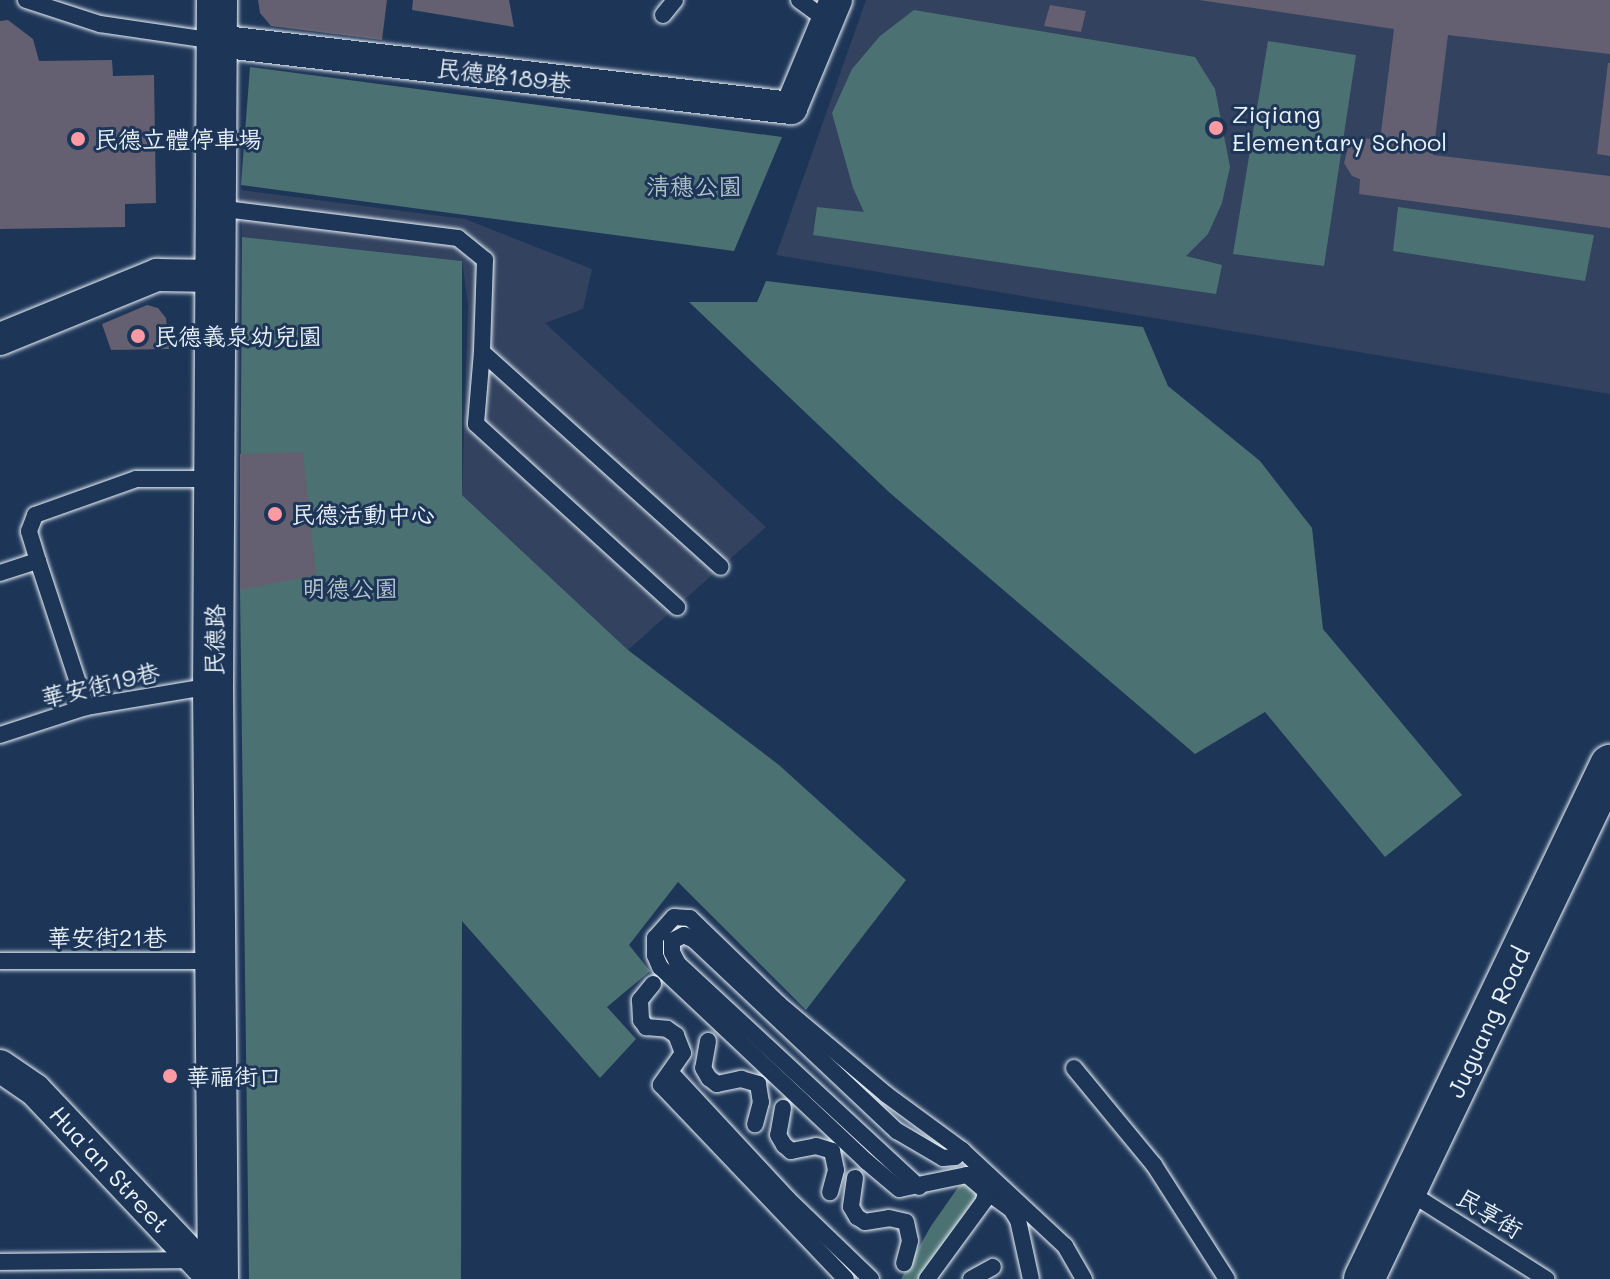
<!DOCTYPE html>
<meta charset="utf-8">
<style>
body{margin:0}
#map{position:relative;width:1610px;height:1279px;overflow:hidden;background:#1d3557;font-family:Mali,"LXGW WenKai TC",sans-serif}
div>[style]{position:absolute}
.built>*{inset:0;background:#32425f}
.green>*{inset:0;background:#4c7173}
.building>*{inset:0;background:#646071}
.roads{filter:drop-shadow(0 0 2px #e8f1f8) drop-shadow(0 0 2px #e8f1f8)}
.service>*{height:16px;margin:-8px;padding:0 8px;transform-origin:8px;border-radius:8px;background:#1d3557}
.minor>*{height:32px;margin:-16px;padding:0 16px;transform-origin:16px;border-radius:16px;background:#1d3557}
.tertiary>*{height:40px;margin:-20px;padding:0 20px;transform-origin:20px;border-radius:20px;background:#1d3557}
.dots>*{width:22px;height:22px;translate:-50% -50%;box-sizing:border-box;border:4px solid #1d3557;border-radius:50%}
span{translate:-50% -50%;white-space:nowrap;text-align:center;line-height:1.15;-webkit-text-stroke:6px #1d3557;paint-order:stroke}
.street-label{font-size:24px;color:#e8f1f8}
.poi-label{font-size:24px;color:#e8f1f8}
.left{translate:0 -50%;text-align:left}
.park-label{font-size:24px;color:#b1c4c9}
</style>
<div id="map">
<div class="built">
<div style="clip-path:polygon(866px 0,1610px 0,1610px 394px,776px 255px)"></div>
<div style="clip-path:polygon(241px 190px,465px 219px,592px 269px,583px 309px,545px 323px,766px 527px,628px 650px,462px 495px,468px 305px,462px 261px,242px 237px)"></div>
</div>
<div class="green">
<div style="clip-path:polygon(914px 10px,1195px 57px,1215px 89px,1230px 167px,1222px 203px,1208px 234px,1186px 256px,1222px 265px,1216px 294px,813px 235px,817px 207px,864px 212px,853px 188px,832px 113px,852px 69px,880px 36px)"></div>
<div style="clip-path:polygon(1268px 41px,1356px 55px,1324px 266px,1233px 254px)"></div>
<div style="clip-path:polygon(250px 67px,782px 137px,734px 251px,241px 185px)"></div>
<div style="clip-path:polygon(1398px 207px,1594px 235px,1585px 281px,1393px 251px)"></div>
<div style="clip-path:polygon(242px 237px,462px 261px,462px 495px,628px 650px,779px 765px,906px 880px,806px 1010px,678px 882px,629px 945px,650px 971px,607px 1007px,636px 1039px,600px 1078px,462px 921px,461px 1279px,249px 1279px,240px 590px)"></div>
<div style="clip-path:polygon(766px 281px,1143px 327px,1168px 386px,1260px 461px,1312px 528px,1323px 629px,1462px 795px,1385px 857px,1265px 712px,1195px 754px,890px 493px,689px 302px,757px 302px)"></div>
<div style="clip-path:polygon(967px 1183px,977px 1189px,977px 1200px,920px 1279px,901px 1279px,931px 1226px,959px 1186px)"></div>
</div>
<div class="building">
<div style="clip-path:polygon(258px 0,387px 0,382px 40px,271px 26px,260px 13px)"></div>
<div style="clip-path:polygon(413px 0,509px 0,514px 27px,412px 10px)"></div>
<div style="clip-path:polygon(1199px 0,1610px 0,1610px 54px,1448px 35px,1433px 155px,1610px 176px,1610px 228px,1359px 194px,1360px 179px,1352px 176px,1344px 163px,1348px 148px,1362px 138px,1380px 140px,1394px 29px)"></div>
<div style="clip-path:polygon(1050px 5px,1086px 11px,1081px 32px,1044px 26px)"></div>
<div style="clip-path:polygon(8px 20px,33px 39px,39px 61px,112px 60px,113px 76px,154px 75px,156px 203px,125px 204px,125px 227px,0 229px,0 21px)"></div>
<div style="clip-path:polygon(1608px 63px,1610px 63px,1610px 156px,1597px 154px)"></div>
<div style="clip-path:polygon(147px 305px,158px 308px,166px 318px,169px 349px,111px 350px,102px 324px)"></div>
<div style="clip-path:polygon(303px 452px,316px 575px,240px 590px,240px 454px)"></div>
</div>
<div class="roads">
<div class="service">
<div style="left:26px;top:0;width:78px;rotate:18deg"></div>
<div style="left:100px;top:24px;width:116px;rotate:8.4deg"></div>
<div style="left:799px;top:0;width:36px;rotate:36deg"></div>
<div style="left:663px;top:15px;width:19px;rotate:-51deg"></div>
<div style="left:217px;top:208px;width:243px;rotate:7.1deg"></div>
<div style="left:458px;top:238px;width:35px;rotate:39deg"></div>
<div style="left:485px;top:260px;width:92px;rotate:91.9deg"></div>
<div style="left:482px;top:352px;width:321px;rotate:42deg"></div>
<div style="left:482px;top:352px;width:72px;rotate:94.8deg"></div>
<div style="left:476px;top:424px;width:272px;rotate:42.3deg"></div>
<div style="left:38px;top:561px;width:154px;rotate:71.8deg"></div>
<div style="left:0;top:573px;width:40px;rotate:-18deg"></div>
<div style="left:38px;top:561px;width:31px;rotate:-107deg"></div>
<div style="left:29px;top:531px;width:17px;rotate:-69deg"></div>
<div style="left:35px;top:515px;width:107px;rotate:-19.6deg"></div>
<div style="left:136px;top:479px;width:78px"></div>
<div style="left:0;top:735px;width:90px;rotate:-18deg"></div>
<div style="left:86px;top:707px;width:128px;rotate:-9.5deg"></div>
<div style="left:0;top:961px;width:214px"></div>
<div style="left:653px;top:984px;width:21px;rotate:129deg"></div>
<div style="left:640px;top:1000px;width:20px;rotate:87deg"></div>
<div style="left:641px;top:1020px;width:9px;rotate:54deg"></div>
<div style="left:646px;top:1027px;width:21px;rotate:5deg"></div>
<div style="left:667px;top:1029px;width:11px;rotate:34deg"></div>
<div style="left:676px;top:1035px;width:19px;rotate:69deg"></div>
<div style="left:683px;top:1053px;width:39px;rotate:125deg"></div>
<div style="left:661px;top:1085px;width:268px;rotate:46.4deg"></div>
<div style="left:708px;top:1041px;width:27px;rotate:100deg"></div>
<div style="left:703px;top:1068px;width:12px;rotate:59deg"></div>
<div style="left:709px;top:1078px;width:10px;rotate:37deg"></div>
<div style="left:717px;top:1084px;width:25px;rotate:-12deg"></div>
<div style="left:741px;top:1079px;width:18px;rotate:16deg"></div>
<div style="left:758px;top:1084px;width:18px;rotate:81deg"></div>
<div style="left:761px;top:1102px;width:23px;rotate:105deg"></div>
<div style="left:1074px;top:1068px;width:126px;rotate:50.5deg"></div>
<div style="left:1154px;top:1165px;width:135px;rotate:57.4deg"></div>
<div style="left:671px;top:1073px;width:172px;rotate:47.1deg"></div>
<div style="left:788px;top:1199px;width:115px;rotate:43.9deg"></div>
<div style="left:783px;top:1108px;width:27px;rotate:100deg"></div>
<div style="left:778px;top:1135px;width:12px;rotate:59deg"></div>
<div style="left:784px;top:1145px;width:9px;rotate:41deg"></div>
<div style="left:791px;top:1151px;width:25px;rotate:-11deg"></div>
<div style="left:816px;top:1146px;width:17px;rotate:17deg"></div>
<div style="left:832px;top:1151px;width:19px;rotate:78deg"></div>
<div style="left:836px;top:1170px;width:23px;rotate:105deg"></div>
<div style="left:855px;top:1178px;width:29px;rotate:98deg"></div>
<div style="left:851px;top:1207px;width:12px;rotate:59deg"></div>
<div style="left:857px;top:1217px;width:9px;rotate:32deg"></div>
<div style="left:865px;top:1222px;width:24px;rotate:-9deg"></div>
<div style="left:889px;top:1218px;width:17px;rotate:13deg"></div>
<div style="left:906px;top:1222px;width:19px;rotate:78deg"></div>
<div style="left:910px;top:1241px;width:23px;rotate:105deg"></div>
<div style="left:919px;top:1187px;width:328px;rotate:-137.2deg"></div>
<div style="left:678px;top:964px;width:13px;rotate:-117deg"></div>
<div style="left:672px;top:952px;width:11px;rotate:-90deg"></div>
<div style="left:672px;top:941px;width:13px;rotate:-27deg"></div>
<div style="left:684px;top:935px;width:11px;rotate:27deg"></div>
<div style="left:694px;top:940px;width:279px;rotate:43.3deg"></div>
<div style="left:897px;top:1131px;width:53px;rotate:30.4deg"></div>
<div style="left:943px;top:1158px;width:12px;rotate:-5deg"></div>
<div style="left:955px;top:1157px;width:10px;rotate:-45deg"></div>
<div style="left:986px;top:1191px;width:31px;rotate:36deg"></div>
<div style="left:1011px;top:1209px;width:13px;rotate:58deg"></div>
<div style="left:1018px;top:1220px;width:60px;rotate:77.6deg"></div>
<div style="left:1407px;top:1191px;width:165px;rotate:32.3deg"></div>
<div style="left:0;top:1262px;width:194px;rotate:-0.6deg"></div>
<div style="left:927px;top:1279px;width:97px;rotate:-53.8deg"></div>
<div style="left:984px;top:1201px;width:10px;rotate:-79deg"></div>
<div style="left:986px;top:1191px;width:25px;rotate:-140deg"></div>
<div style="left:967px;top:1175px;width:69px;rotate:168.4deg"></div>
<div style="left:899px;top:1189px;width:42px;rotate:-139.8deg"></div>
<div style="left:867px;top:1162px;width:284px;rotate:-136.7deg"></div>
<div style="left:660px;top:967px;width:13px;rotate:-113deg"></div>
<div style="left:655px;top:955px;width:17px;rotate:-90deg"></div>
<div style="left:655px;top:938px;width:28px;rotate:-48deg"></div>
<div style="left:674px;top:917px;width:16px;rotate:4deg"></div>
<div style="left:690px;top:918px;width:124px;rotate:44deg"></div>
<div style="left:779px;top:1004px;width:141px;rotate:40.1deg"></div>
<div style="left:887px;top:1095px;width:93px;rotate:36.3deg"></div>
<div style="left:962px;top:1150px;width:141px;rotate:43deg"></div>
<div style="left:1065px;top:1246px;width:38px;rotate:60deg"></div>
<div style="left:971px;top:1279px;width:25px;rotate:-29deg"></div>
</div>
<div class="minor">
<div style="left:217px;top:41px;width:578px;rotate:6.66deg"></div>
<div style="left:791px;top:108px;width:117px;rotate:-67.4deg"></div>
<div style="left:0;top:339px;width:170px;rotate:-22.2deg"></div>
<div style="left:157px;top:275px;width:59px;rotate:1deg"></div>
<div style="left:0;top:1066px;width:42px;rotate:34.4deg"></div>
<div style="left:35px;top:1090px;width:260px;rotate:46.6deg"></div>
</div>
<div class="tertiary">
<div style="left:217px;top:0;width:685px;rotate:90.33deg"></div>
<div style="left:213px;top:685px;width:594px;rotate:89.52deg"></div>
<div style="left:1364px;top:1279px;width:570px;rotate:-64.42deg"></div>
</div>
</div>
<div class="dots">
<div style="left:1216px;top:128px;background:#ff9aa2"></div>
<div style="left:78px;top:139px;background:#ff9aa2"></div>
<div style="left:138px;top:336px;background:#ff9aa2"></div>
<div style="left:275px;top:514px;background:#ff9aa2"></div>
<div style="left:170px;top:1076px;background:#ff9aa2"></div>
</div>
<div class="street-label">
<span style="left:504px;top:75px;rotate:7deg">民德路189巷</span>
<span style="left:214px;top:640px;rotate:-89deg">民德路</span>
<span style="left:100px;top:684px;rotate:-13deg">華安街19巷</span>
<span style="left:107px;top:937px">華安街21巷</span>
<span style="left:1488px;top:1022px;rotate:-65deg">Juguang Road</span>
<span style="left:110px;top:1169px;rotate:47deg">Hua'an Street</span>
<span style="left:1490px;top:1213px;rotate:31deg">民享街</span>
</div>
<div class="poi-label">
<span class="left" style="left:1232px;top:128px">Ziqiang<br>Elementary School</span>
<span class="left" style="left:94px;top:139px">民德立體停車場</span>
<span class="left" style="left:154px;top:336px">民德義泉幼兒園</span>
<span class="left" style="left:291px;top:514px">民德活動中心</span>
<span class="left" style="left:186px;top:1076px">華福街口</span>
</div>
<div class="park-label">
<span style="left:694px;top:186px">清穗公園</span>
<span style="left:350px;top:588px">明德公園</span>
</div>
</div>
